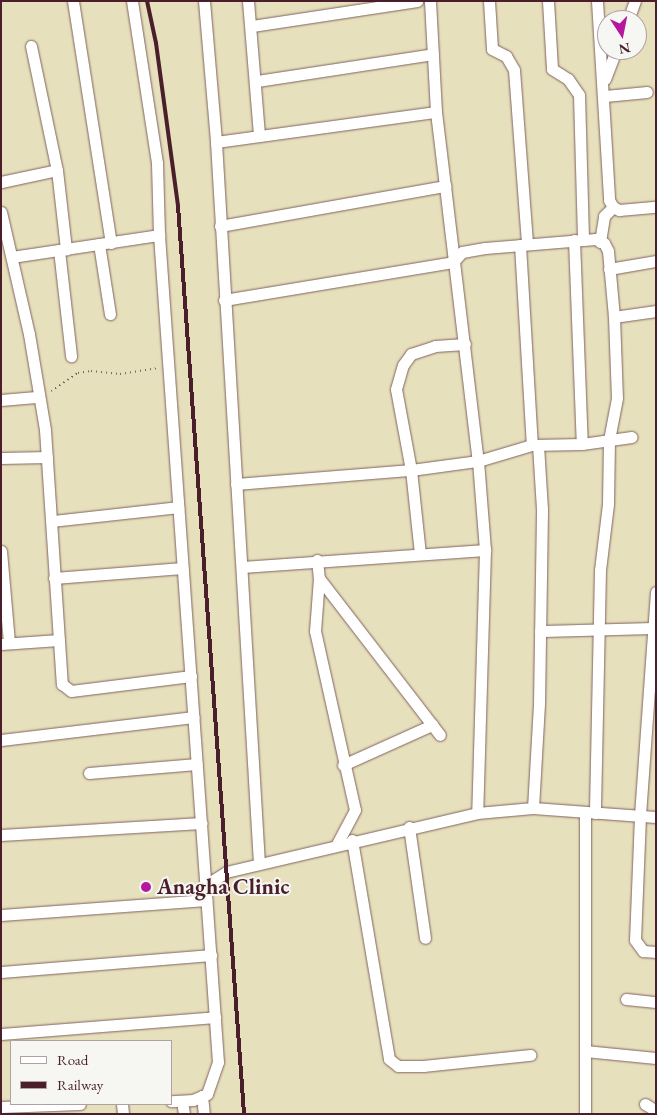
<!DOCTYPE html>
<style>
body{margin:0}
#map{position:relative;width:657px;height:1115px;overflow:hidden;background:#e7e0bd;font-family:"EB Garamond",serif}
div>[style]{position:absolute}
.path>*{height:2px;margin-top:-1px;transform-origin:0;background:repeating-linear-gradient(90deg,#81635e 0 1px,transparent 0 5px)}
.roads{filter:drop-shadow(0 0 1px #81635e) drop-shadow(0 0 1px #81635e)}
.street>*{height:11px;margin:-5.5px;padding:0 5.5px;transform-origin:5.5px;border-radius:5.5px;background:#fff}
.rail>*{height:4px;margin:-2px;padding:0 2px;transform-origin:2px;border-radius:2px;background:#4a1f2b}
.dots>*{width:14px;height:14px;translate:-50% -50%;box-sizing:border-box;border:2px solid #f6f6f2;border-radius:50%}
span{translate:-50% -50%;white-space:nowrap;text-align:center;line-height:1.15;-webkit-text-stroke:4px #f6f6f2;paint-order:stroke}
.poi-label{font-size:22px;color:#4a1f2b;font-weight:700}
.left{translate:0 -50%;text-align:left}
.frame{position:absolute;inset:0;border:2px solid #4a1f2b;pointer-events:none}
.legend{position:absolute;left:10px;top:1040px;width:162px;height:65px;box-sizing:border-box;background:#f6f6f2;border:1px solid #b1a0a2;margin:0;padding:6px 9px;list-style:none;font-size:15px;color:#4a1f2b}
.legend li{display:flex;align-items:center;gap:10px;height:25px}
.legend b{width:25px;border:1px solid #b1a0a2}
.north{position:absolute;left:597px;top:10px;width:50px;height:50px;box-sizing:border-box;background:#f6f6f2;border:1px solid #b1a0a2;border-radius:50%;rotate:169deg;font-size:14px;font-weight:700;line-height:20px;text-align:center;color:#4a1f2b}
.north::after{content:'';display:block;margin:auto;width:18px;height:22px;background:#b5179e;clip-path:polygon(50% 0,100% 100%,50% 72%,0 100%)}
</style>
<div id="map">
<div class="path">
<div style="left:51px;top:391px;width:32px;rotate:-34deg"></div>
<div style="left:78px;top:373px;width:13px;rotate:-9deg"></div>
<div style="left:91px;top:371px;width:29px;rotate:6deg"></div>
<div style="left:120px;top:374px;width:37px;rotate:-9deg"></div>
</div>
<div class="roads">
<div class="street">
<div style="left:73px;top:1px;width:245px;rotate:81.1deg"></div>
<div style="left:132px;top:1px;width:164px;rotate:81.2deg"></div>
<div style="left:157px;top:163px;width:72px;rotate:88.4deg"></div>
<div style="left:159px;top:235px;width:829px;rotate:85.92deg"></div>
<div style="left:218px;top:1062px;width:34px;rotate:109deg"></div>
<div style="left:207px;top:1094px;width:15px;rotate:157deg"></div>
<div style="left:193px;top:1100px;width:22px;rotate:177deg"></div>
<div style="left:204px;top:1px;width:142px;rotate:85.1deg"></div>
<div style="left:216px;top:142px;width:723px;rotate:86.59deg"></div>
<div style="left:248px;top:1px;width:135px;rotate:85.3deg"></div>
<div style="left:430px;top:1px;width:111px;rotate:86.9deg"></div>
<div style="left:436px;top:112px;width:75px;rotate:83.1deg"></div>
<div style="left:489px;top:1px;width:48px;rotate:86.4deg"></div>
<div style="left:492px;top:49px;width:16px;rotate:27deg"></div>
<div style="left:506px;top:56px;width:16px;rotate:60deg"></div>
<div style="left:514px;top:70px;width:173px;rotate:85.7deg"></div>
<div style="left:548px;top:1px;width:68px;rotate:86.6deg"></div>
<div style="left:552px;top:69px;width:19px;rotate:32deg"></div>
<div style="left:568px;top:79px;width:19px;rotate:55deg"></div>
<div style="left:579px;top:95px;width:145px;rotate:88.4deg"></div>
<div style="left:597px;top:1px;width:199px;rotate:86.5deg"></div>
<div style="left:609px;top:200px;width:8px;rotate:60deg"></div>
<div style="left:613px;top:207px;width:7px;rotate:27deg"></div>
<div style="left:619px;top:210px;width:37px;rotate:-5deg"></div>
<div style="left:628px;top:20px;width:20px;rotate:-70deg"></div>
<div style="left:252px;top:26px;width:167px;rotate:-8.6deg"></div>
<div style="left:31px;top:46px;width:127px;rotate:78.2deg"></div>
<div style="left:57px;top:170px;width:80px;rotate:83.5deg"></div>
<div style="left:605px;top:79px;width:31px;rotate:-69deg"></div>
<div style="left:257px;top:81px;width:178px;rotate:-8.7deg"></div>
<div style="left:605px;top:96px;width:42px;rotate:-5.4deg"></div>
<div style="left:216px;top:142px;width:222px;rotate:-7.8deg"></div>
<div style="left:1px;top:182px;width:57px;rotate:-12.1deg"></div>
<div style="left:1px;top:212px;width:125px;rotate:77.1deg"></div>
<div style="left:29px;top:334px;width:97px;rotate:80.5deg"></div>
<div style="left:45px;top:430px;width:255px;rotate:86.2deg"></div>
<div style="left:62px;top:684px;width:11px;rotate:38deg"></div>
<div style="left:71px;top:691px;width:121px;rotate:-7.1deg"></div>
<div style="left:220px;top:226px;width:229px;rotate:-10.1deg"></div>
<div style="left:445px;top:186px;width:277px;rotate:83.2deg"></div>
<div style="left:478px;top:461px;width:89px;rotate:85.5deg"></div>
<div style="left:485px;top:550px;width:263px;rotate:91.7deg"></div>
<div style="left:574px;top:240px;width:204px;rotate:87.8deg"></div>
<div style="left:600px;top:242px;width:26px;rotate:-81deg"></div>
<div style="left:604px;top:216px;width:13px;rotate:-45deg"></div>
<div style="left:99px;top:244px;width:71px;rotate:81.1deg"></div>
<div style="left:520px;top:245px;width:200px;rotate:86.6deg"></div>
<div style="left:59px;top:250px;width:107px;rotate:83.5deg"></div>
<div style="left:12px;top:257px;width:149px;rotate:-8.5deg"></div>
<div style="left:609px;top:269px;width:48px;rotate:-9.7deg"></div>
<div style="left:224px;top:300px;width:232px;rotate:-9.4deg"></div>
<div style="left:453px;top:262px;width:13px;rotate:-48deg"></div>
<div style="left:462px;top:252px;width:23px;rotate:-10deg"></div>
<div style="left:485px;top:248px;width:98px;rotate:-4.7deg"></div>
<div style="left:583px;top:240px;width:13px;rotate:-4deg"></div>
<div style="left:596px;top:239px;width:9px;rotate:27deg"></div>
<div style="left:604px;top:243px;width:9px;rotate:63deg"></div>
<div style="left:608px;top:251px;width:66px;rotate:84.8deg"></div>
<div style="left:614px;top:317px;width:81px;rotate:87.9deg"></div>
<div style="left:617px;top:398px;width:43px;rotate:100.8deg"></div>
<div style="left:609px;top:440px;width:64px;rotate:90.9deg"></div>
<div style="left:608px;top:504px;width:66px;rotate:96.9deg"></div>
<div style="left:600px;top:570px;width:243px;rotate:91.2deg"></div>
<div style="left:614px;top:317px;width:42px;rotate:-8.1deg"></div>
<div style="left:1px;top:400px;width:38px;rotate:-5deg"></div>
<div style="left:1px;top:458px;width:46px;rotate:-1.2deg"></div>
<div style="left:236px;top:484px;width:176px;rotate:-4.6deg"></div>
<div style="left:411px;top:470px;width:68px;rotate:-7.7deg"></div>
<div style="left:478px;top:461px;width:56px;rotate:-16.5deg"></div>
<div style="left:532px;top:445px;width:50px;rotate:-1.1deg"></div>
<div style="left:582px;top:444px;width:50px;rotate:-8deg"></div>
<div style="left:52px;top:521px;width:127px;rotate:-6.3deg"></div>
<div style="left:1px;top:551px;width:92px;rotate:85deg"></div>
<div style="left:420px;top:554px;width:84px;rotate:-96.1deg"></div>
<div style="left:411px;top:470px;width:82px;rotate:-100.5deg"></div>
<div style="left:396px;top:389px;width:25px;rotate:-74deg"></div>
<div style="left:403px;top:365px;width:14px;rotate:-54deg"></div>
<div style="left:411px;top:354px;width:25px;rotate:-18deg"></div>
<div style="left:435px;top:346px;width:30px;rotate:-4deg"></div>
<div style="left:317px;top:560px;width:18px;rotate:84deg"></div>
<div style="left:319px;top:578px;width:198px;rotate:52.4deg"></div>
<div style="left:242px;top:567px;width:244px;rotate:-4deg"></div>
<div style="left:54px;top:578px;width:129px;rotate:-4.4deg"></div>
<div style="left:319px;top:578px;width:53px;rotate:94.3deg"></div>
<div style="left:315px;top:631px;width:183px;rotate:77.4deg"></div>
<div style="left:355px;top:810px;width:38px;rotate:118deg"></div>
<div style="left:656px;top:592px;width:225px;rotate:94.1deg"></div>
<div style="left:640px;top:816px;width:124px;rotate:92.3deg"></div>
<div style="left:635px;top:940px;width:14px;rotate:54deg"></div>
<div style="left:643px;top:951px;width:13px;rotate:4deg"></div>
<div style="left:540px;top:631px;width:116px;rotate:-1.5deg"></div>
<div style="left:1px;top:644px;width:58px;rotate:-3.9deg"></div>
<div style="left:1px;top:740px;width:194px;rotate:-6.8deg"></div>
<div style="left:343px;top:765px;width:98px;rotate:-24.2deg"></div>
<div style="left:89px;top:773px;width:108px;rotate:-4.8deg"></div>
<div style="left:533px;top:808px;width:105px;rotate:-86.7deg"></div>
<div style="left:539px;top:703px;width:194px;rotate:-89.1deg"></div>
<div style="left:542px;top:509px;width:64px;rotate:-93.6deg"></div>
<div style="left:585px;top:812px;width:302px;rotate:90deg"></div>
<div style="left:409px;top:827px;width:112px;rotate:81.8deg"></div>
<div style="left:1px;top:835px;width:201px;rotate:-3.4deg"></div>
<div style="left:352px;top:840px;width:222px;rotate:80.4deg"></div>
<div style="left:389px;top:1059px;width:11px;rotate:38deg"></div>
<div style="left:398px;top:1066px;width:25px"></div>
<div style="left:423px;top:1066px;width:108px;rotate:-5.9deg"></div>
<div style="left:204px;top:886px;width:26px;rotate:-32deg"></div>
<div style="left:226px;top:872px;width:258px;rotate:-13.2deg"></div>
<div style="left:477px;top:813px;width:56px;rotate:-5.1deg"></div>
<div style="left:533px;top:808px;width:123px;rotate:4.2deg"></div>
<div style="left:1px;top:915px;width:206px;rotate:-4.2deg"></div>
<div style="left:1px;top:972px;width:211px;rotate:-4.6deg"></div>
<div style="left:626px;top:999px;width:30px;rotate:6deg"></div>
<div style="left:1px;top:1034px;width:215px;rotate:-4.5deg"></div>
<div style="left:585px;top:1051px;width:71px;rotate:5.6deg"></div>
<div style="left:202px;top:1096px;width:18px;rotate:84deg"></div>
<div style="left:182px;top:1101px;width:13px;rotate:81deg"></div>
<div style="left:122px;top:1104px;width:10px;rotate:84deg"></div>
<div style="left:645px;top:1104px;width:13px;rotate:32deg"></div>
<div style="left:1px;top:1107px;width:79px;rotate:-2.2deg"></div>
</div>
</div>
<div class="rail">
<div style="left:147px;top:1px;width:43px;rotate:77.9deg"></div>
<div style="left:156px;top:43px;width:164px;rotate:82.3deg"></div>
<div style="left:178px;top:206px;width:910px;rotate:85.84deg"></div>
</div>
<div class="dots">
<div style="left:146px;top:887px;background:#b5179e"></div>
</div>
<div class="poi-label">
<span class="left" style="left:157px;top:887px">Anagha Clinic</span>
</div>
<div class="frame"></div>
<ul class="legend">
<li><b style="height:6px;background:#fff"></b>Road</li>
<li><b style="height:6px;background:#4a1f2b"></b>Railway</li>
</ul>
<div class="north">N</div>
</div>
